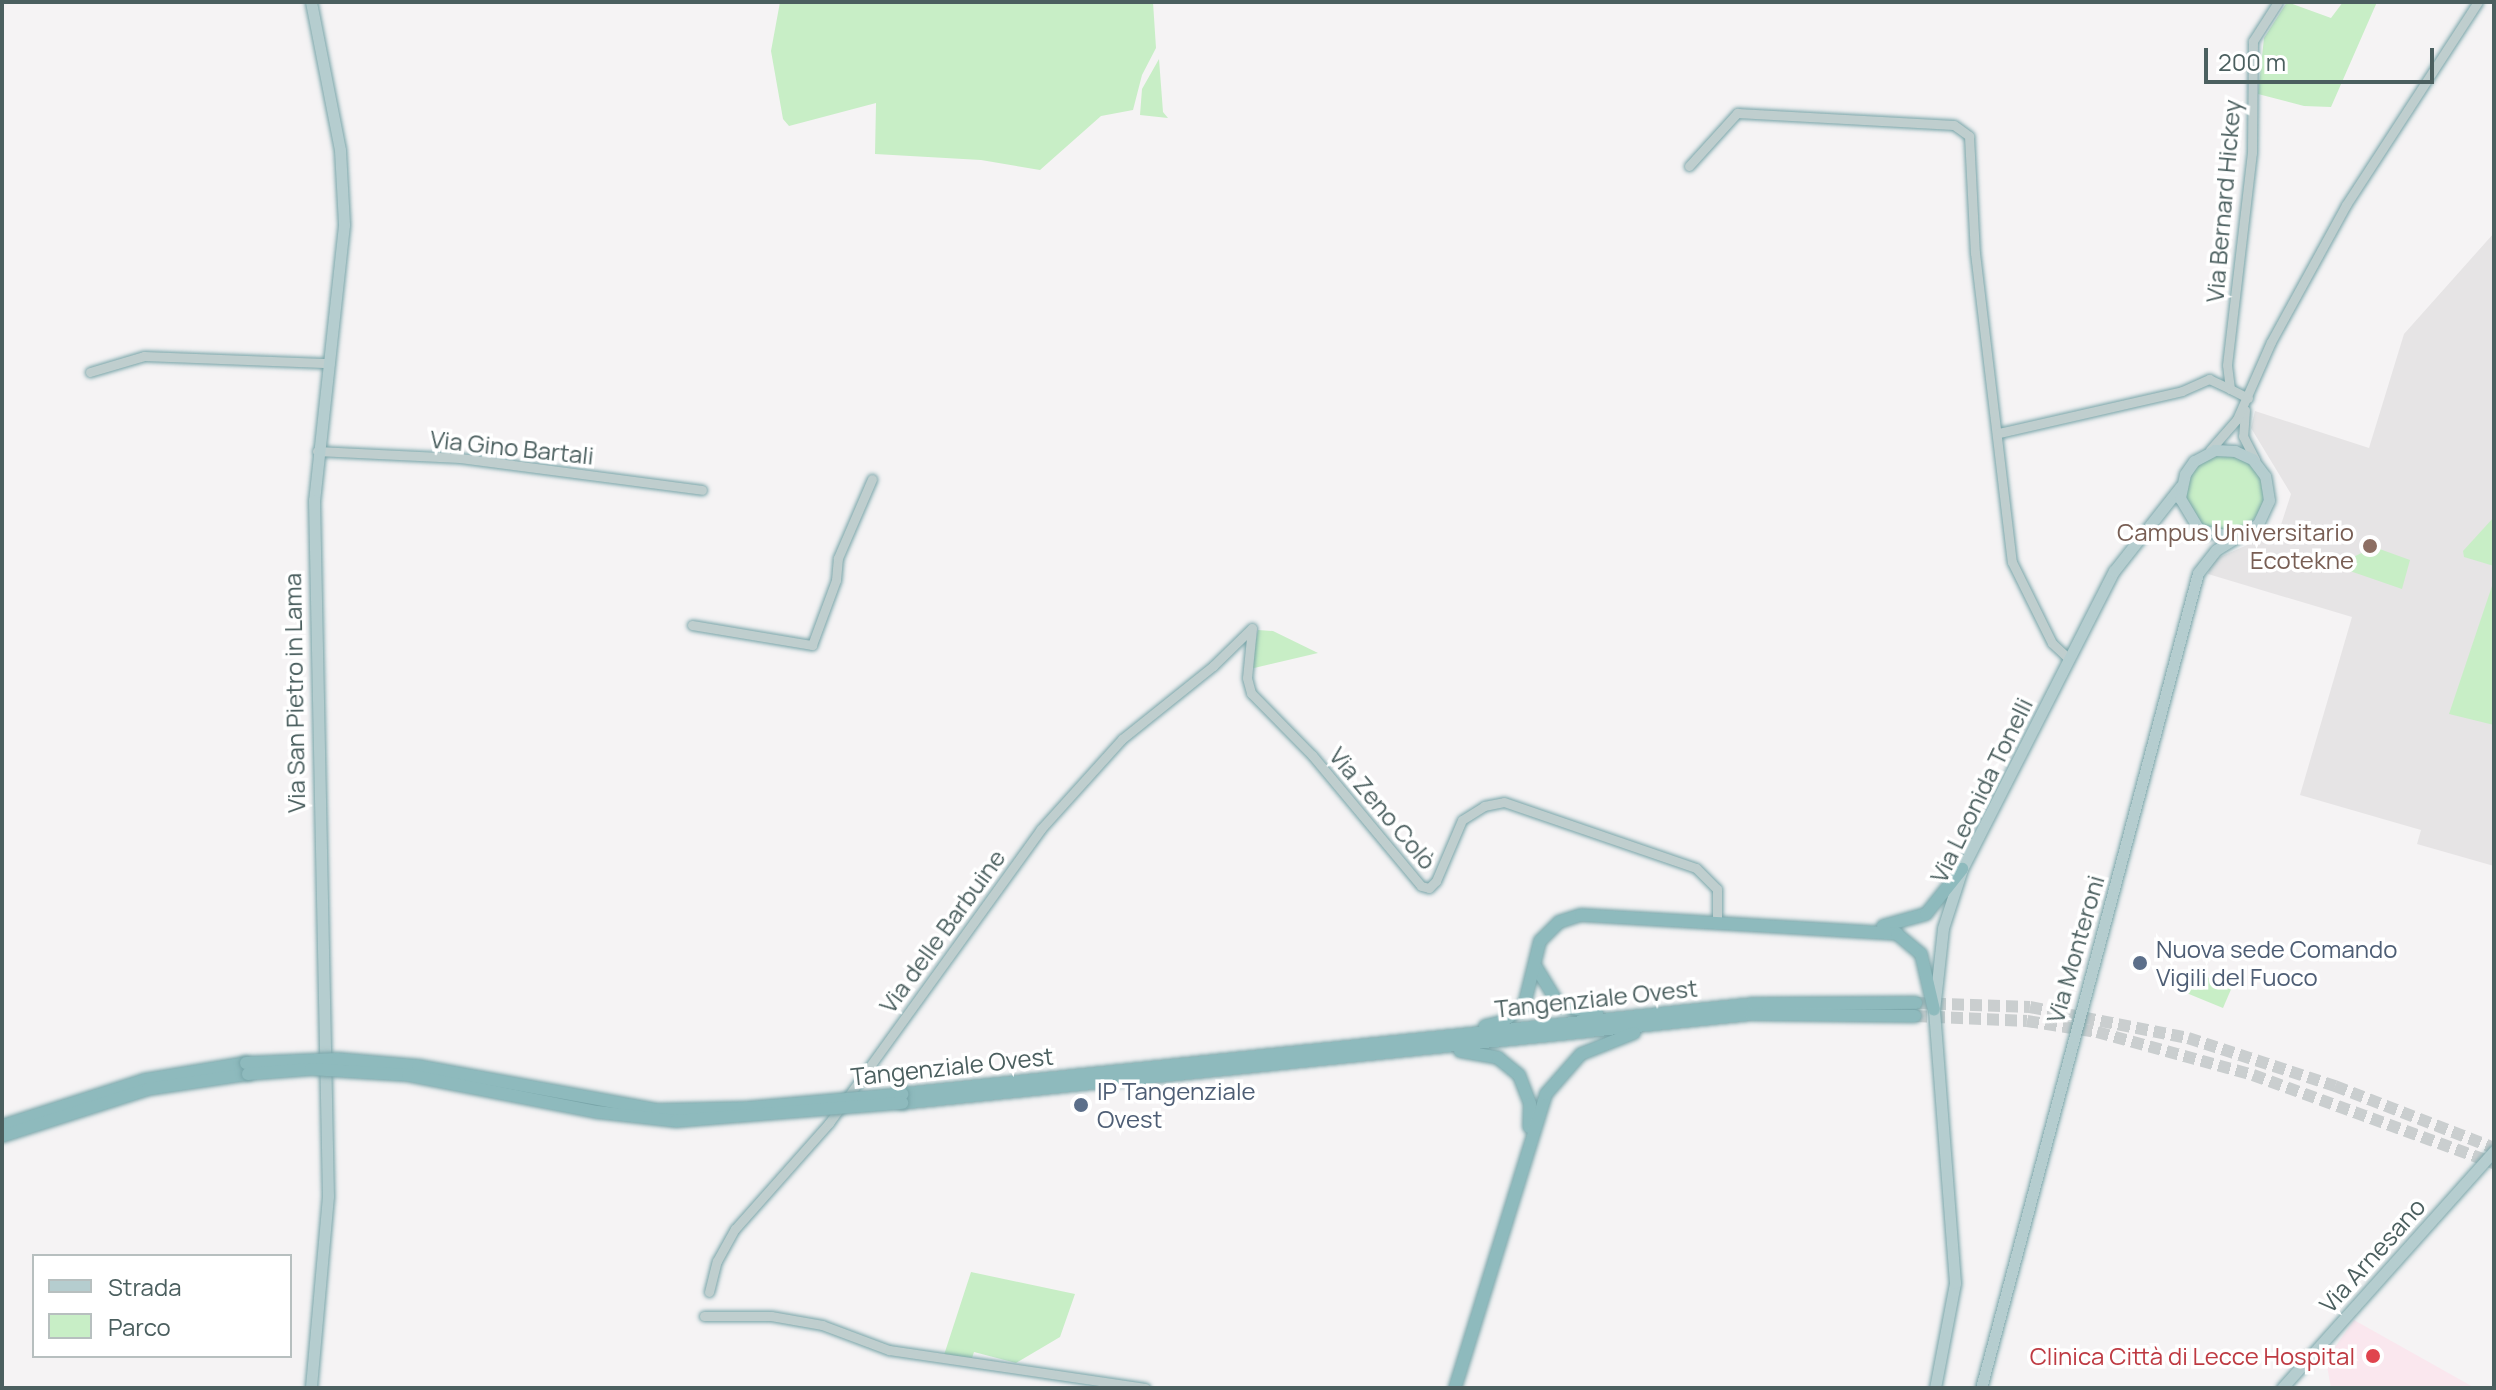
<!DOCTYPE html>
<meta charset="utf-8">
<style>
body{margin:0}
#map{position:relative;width:2496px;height:1390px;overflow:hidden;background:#f5f3f4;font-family:Manrope,sans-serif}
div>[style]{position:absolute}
.education>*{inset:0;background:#e6e4e5}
.medical>*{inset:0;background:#fae7ee}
.green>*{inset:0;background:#c8eec6}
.round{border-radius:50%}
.highway-tunnel>*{height:12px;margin-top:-6px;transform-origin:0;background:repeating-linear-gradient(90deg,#cacecf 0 12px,transparent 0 18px)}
.roads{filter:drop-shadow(0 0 2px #79a5a9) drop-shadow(0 0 2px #79a5a9)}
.minor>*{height:9px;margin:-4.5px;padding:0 4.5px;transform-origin:4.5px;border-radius:4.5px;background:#bfcece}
.major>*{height:11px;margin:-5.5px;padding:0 5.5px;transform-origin:5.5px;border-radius:5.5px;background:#b5cdcf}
.highway>*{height:12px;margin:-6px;padding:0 6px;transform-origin:6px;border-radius:6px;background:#8ebabd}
.bridges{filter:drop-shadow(0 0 2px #79a5a9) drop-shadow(0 0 2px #79a5a9)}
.highway-bridge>*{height:12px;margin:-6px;padding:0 6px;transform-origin:6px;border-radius:6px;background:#8ebabd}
.dots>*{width:22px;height:22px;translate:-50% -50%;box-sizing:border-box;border:4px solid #fff;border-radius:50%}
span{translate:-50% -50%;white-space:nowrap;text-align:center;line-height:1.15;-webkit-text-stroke:7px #fff;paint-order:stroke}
.street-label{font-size:24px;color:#4b5f5f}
.education-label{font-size:24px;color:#785e54}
.right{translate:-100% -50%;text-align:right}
.service-label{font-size:24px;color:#4e5e75}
.left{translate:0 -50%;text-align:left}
.health-label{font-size:24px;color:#be3a42}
.frame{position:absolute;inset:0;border:4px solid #4b5f5f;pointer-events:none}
.legend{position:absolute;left:32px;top:1254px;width:260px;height:104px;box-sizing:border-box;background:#fff;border:2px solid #b7bfbf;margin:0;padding:10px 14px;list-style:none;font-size:24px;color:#4b5f5f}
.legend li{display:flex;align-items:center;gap:16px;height:40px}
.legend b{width:40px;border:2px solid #b7bfbf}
.scale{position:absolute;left:2204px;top:48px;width:230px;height:36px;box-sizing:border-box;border:4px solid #4b5f5f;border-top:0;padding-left:10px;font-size:24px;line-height:28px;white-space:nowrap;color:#4b5f5f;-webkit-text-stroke:6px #fff;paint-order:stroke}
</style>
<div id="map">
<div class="education">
<div style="clip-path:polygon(2494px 233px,2494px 866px,2417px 844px,2421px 830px,2300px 795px,2352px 617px,2208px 574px,2211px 561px,2279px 531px,2291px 494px,2251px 428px,2255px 411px,2369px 448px,2404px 334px)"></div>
</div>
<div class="medical">
<div style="clip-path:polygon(2354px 1320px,2475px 1388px,2331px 1388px,2326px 1360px)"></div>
</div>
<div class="green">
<div style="clip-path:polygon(780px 2px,1153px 2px,1156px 48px,1142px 75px,1133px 110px,1101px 116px,1040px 170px,981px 160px,875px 154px,876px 103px,789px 126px,783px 119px,771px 51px)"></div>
<div style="clip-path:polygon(2287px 2px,2331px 18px,2343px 2px,2377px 2px,2331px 107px,2304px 106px,2258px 94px,2264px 38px)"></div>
<div style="clip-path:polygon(1159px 59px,1163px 112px,1168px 118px,1140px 115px,1142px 89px)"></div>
<div class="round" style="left:2186px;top:454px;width:78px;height:78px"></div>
<div style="clip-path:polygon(2494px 517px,2494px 566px,2464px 557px,2463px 551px)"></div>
<div style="clip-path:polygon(2374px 547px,2410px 560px,2402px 589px,2347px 570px,2347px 560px)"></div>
<div style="clip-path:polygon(2494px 580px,2494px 725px,2449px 714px)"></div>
<div style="clip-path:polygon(1258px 630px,1273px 631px,1318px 653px,1250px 669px)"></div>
<div style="clip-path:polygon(2192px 971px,2232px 987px,2223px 1008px,2184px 992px)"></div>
<div style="clip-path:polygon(971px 1272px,1075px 1294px,1060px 1337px,1016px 1363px,974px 1352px,972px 1358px,944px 1355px)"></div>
</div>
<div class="highway-tunnel">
<div style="left:1916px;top:1003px;width:114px;rotate:2deg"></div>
<div style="left:2030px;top:1007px;width:161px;rotate:11.1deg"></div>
<div style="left:2188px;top:1038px;width:155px;rotate:18.1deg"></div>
<div style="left:2335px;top:1086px;width:171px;rotate:21.3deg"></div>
<div style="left:1915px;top:1016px;width:112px;rotate:2.6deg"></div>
<div style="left:2027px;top:1021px;width:71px;rotate:8.9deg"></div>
<div style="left:2097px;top:1032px;width:162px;rotate:15.4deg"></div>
<div style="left:2253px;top:1075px;width:257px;rotate:20.1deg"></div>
</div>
<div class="roads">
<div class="minor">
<div style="left:1689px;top:166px;width:72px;rotate:-47.8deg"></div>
<div style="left:1737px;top:113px;width:217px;rotate:3.2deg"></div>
<div style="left:1954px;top:125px;width:19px;rotate:36deg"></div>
<div style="left:1969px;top:136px;width:117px;rotate:87.1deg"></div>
<div style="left:1975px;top:253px;width:311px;rotate:83.2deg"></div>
<div style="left:2012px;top:562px;width:90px;rotate:63.7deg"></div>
<div style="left:2052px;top:643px;width:23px;rotate:43deg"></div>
<div style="left:90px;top:372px;width:56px;rotate:-16.5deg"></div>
<div style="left:144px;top:356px;width:186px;rotate:2.2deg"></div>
<div style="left:2248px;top:398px;width:20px;rotate:-153deg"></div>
<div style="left:2230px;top:389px;width:24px;rotate:-97deg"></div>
<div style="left:2227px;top:365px;width:213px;rotate:-83.3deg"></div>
<div style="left:2252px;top:153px;width:112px;rotate:-89.5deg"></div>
<div style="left:2253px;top:41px;width:46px;rotate:-57.3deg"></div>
<div style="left:2245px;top:410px;width:26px;rotate:94deg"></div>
<div style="left:2243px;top:436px;width:27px;rotate:63deg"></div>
<div style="left:1999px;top:433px;width:188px;rotate:-12.9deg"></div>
<div style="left:2182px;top:391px;width:30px;rotate:-24deg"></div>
<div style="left:2209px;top:379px;width:23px;rotate:25deg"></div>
<div style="left:2210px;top:450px;width:41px;rotate:-48.9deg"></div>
<div style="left:2237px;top:419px;width:84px;rotate:-66.2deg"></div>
<div style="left:2271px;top:342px;width:156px;rotate:-61.3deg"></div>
<div style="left:2346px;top:205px;width:242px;rotate:-57deg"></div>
<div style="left:317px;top:451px;width:143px;rotate:2.8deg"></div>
<div style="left:460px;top:458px;width:244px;rotate:7.5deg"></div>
<div style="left:692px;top:625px;width:122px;rotate:9.5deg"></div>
<div style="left:812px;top:645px;width:69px;rotate:-69.7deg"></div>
<div style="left:836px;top:580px;width:22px;rotate:-85deg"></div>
<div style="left:838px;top:558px;width:86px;rotate:-66.7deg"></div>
<div style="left:1252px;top:628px;width:50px;rotate:95.7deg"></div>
<div style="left:1247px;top:678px;width:16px;rotate:75deg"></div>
<div style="left:1251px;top:693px;width:87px;rotate:45.5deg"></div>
<div style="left:1312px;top:755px;width:170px;rotate:50.2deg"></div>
<div style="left:1421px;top:886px;width:8px;rotate:14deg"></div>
<div style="left:1429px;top:888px;width:10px;rotate:-45deg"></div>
<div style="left:1436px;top:881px;width:66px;rotate:-66.9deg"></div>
<div style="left:1462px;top:820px;width:26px;rotate:-32deg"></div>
<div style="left:1484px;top:806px;width:20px;rotate:-11deg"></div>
<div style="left:1504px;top:802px;width:203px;rotate:19deg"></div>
<div style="left:1696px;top:868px;width:30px;rotate:45deg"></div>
<div style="left:1717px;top:889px;width:30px;rotate:90deg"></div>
<div style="left:709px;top:1292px;width:32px;rotate:-76deg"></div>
<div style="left:717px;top:1261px;width:37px;rotate:-61deg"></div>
<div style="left:735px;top:1229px;width:142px;rotate:-48.4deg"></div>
<div style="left:829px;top:1123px;width:362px;rotate:-54.2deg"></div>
<div style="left:1041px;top:829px;width:121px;rotate:-48deg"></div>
<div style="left:1122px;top:739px;width:117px;rotate:-38.7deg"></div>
<div style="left:1213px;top:666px;width:54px;rotate:-44.3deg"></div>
<div style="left:704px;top:1316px;width:67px"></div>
<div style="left:771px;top:1316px;width:52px;rotate:10deg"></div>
<div style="left:822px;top:1325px;width:72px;rotate:20.5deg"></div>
<div style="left:889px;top:1350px;width:259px;rotate:8.4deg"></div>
</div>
<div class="major">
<div style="left:311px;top:2px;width:151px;rotate:78.9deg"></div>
<div style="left:340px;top:150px;width:75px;rotate:86.9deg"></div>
<div style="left:344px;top:225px;width:277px;rotate:96.2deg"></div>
<div style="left:314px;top:500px;width:696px;rotate:88.85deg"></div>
<div style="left:328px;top:1196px;width:193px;rotate:95.1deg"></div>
<div style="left:1935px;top:1388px;width:107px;rotate:-79.2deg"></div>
<div style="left:1955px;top:1283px;width:274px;rotate:-94.4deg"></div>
<div style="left:1934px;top:1010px;width:82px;rotate:-83.7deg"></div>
<div style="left:1943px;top:928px;width:62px;rotate:-72.1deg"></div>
<div style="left:1962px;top:869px;width:335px;rotate:-63deg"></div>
<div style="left:2114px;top:571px;width:108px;rotate:-51.8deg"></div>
<div style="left:1981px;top:1388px;width:843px;rotate:-75.09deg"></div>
<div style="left:2198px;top:573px;width:29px;rotate:-52deg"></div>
<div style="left:2216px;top:550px;width:49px;rotate:-31.8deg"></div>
<div style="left:2258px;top:524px;width:26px;rotate:-65deg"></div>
<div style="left:2269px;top:500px;width:24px;rotate:-99deg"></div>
<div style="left:2265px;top:476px;width:21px;rotate:-127deg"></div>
<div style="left:2252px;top:459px;width:19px;rotate:-155deg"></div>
<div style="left:2235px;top:451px;width:20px;rotate:-177deg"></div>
<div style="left:2215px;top:450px;width:24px;rotate:152deg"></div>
<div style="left:2194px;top:461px;width:16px;rotate:125deg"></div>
<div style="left:2185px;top:474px;width:25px;rotate:102deg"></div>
<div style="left:2180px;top:498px;width:37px;rotate:59deg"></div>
<div style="left:2199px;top:530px;width:38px;rotate:11deg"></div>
<div style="left:2282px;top:1388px;width:318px;rotate:-48.2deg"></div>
</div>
<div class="highway">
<div style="left:1883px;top:926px;width:45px;rotate:-15.6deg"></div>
<div style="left:1926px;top:914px;width:58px;rotate:-51.3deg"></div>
<div style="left:1536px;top:967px;width:44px;rotate:58.8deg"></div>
<div style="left:1559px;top:1005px;width:39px;rotate:13deg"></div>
<div style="left:1485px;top:1026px;width:17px;rotate:-13deg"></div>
<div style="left:1502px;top:1022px;width:27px;rotate:-36deg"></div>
<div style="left:1524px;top:1006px;width:67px;rotate:-76.2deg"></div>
<div style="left:1540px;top:941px;width:27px;rotate:-45deg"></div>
<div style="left:1559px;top:922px;width:23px;rotate:-18deg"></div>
<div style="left:1581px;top:915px;width:317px;rotate:3.4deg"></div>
<div style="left:1897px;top:934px;width:31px;rotate:40deg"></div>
<div style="left:1921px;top:954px;width:57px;rotate:76.9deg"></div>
<div style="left:1460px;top:1051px;width:39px;rotate:10deg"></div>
<div style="left:1498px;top:1058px;width:27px;rotate:39deg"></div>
<div style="left:1519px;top:1075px;width:31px;rotate:69deg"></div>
<div style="left:1530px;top:1104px;width:23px;rotate:92deg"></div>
<div style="left:902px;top:1094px;width:856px;rotate:-6.04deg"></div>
<div style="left:1753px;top:1004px;width:163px;rotate:-0.4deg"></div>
<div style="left:902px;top:1103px;width:854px;rotate:-5.98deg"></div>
<div style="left:1751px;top:1014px;width:164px;rotate:0.7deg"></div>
<div style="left:2px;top:1126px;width:149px;rotate:-17.9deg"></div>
<div style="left:144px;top:1080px;width:103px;rotate:-9.5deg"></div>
<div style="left:2px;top:1136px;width:153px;rotate:-17.8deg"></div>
<div style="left:148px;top:1089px;width:101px;rotate:-8.5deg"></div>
<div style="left:1455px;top:1388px;width:308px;rotate:-72.8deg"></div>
<div style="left:1546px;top:1094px;width:53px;rotate:-48.8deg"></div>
<div style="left:1581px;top:1054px;width:57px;rotate:-21.6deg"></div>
</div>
</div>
<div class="bridges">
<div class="highway-bridge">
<div style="left:246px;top:1063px;width:92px;rotate:-2.5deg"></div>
<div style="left:338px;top:1059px;width:80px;rotate:5deg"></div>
<div style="left:418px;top:1066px;width:243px;rotate:10.4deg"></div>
<div style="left:657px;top:1110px;width:89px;rotate:-1.3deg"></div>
<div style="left:746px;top:1108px;width:157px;rotate:-5.1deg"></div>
<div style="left:248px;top:1074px;width:63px;rotate:-4.5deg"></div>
<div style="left:311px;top:1069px;width:97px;rotate:3.5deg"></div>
<div style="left:408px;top:1075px;width:193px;rotate:11.1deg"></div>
<div style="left:597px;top:1112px;width:80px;rotate:6.5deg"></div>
<div style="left:676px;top:1121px;width:227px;rotate:-4.6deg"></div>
</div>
</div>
<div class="dots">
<div style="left:2370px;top:546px;background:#8d6e63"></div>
<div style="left:2140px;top:963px;background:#5c6f8a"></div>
<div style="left:1081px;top:1105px;background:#5c6f8a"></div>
<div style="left:2373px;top:1356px;background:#e0444e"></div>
</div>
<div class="street-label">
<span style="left:2223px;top:201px;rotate:-85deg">Via Bernard Hickey</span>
<span style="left:512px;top:447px;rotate:6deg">Via Gino Bartali</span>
<span style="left:294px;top:693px;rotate:-91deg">Via San Pietro in Lama</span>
<span style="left:1981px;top:790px;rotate:-64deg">Via Leonida Tonelli</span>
<span style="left:1383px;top:808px;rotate:50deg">Via Zeno Colò</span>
<span style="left:942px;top:931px;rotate:-54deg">Via delle Barbuine</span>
<span style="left:2075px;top:949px;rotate:-74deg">Via Monteroni</span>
<span style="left:1596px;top:998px;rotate:-6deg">Tangenziale Ovest</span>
<span style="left:952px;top:1066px;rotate:-6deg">Tangenziale Ovest</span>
<span style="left:2372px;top:1255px;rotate:-48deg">Via Arnesano</span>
</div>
<div class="education-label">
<span class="right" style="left:2354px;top:546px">Campus Universitario<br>Ecotekne</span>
</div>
<div class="service-label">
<span class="left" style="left:2156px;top:963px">Nuova sede Comando<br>Vigili del Fuoco</span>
<span class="left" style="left:1097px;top:1105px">IP Tangenziale<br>Ovest</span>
</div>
<div class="health-label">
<span class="right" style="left:2355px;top:1356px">Clinica Città di Lecce Hospital</span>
</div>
<div class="frame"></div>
<ul class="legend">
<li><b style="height:10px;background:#b5cdcf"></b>Strada</li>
<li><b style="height:22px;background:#c8eec6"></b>Parco</li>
</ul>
<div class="scale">200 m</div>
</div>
